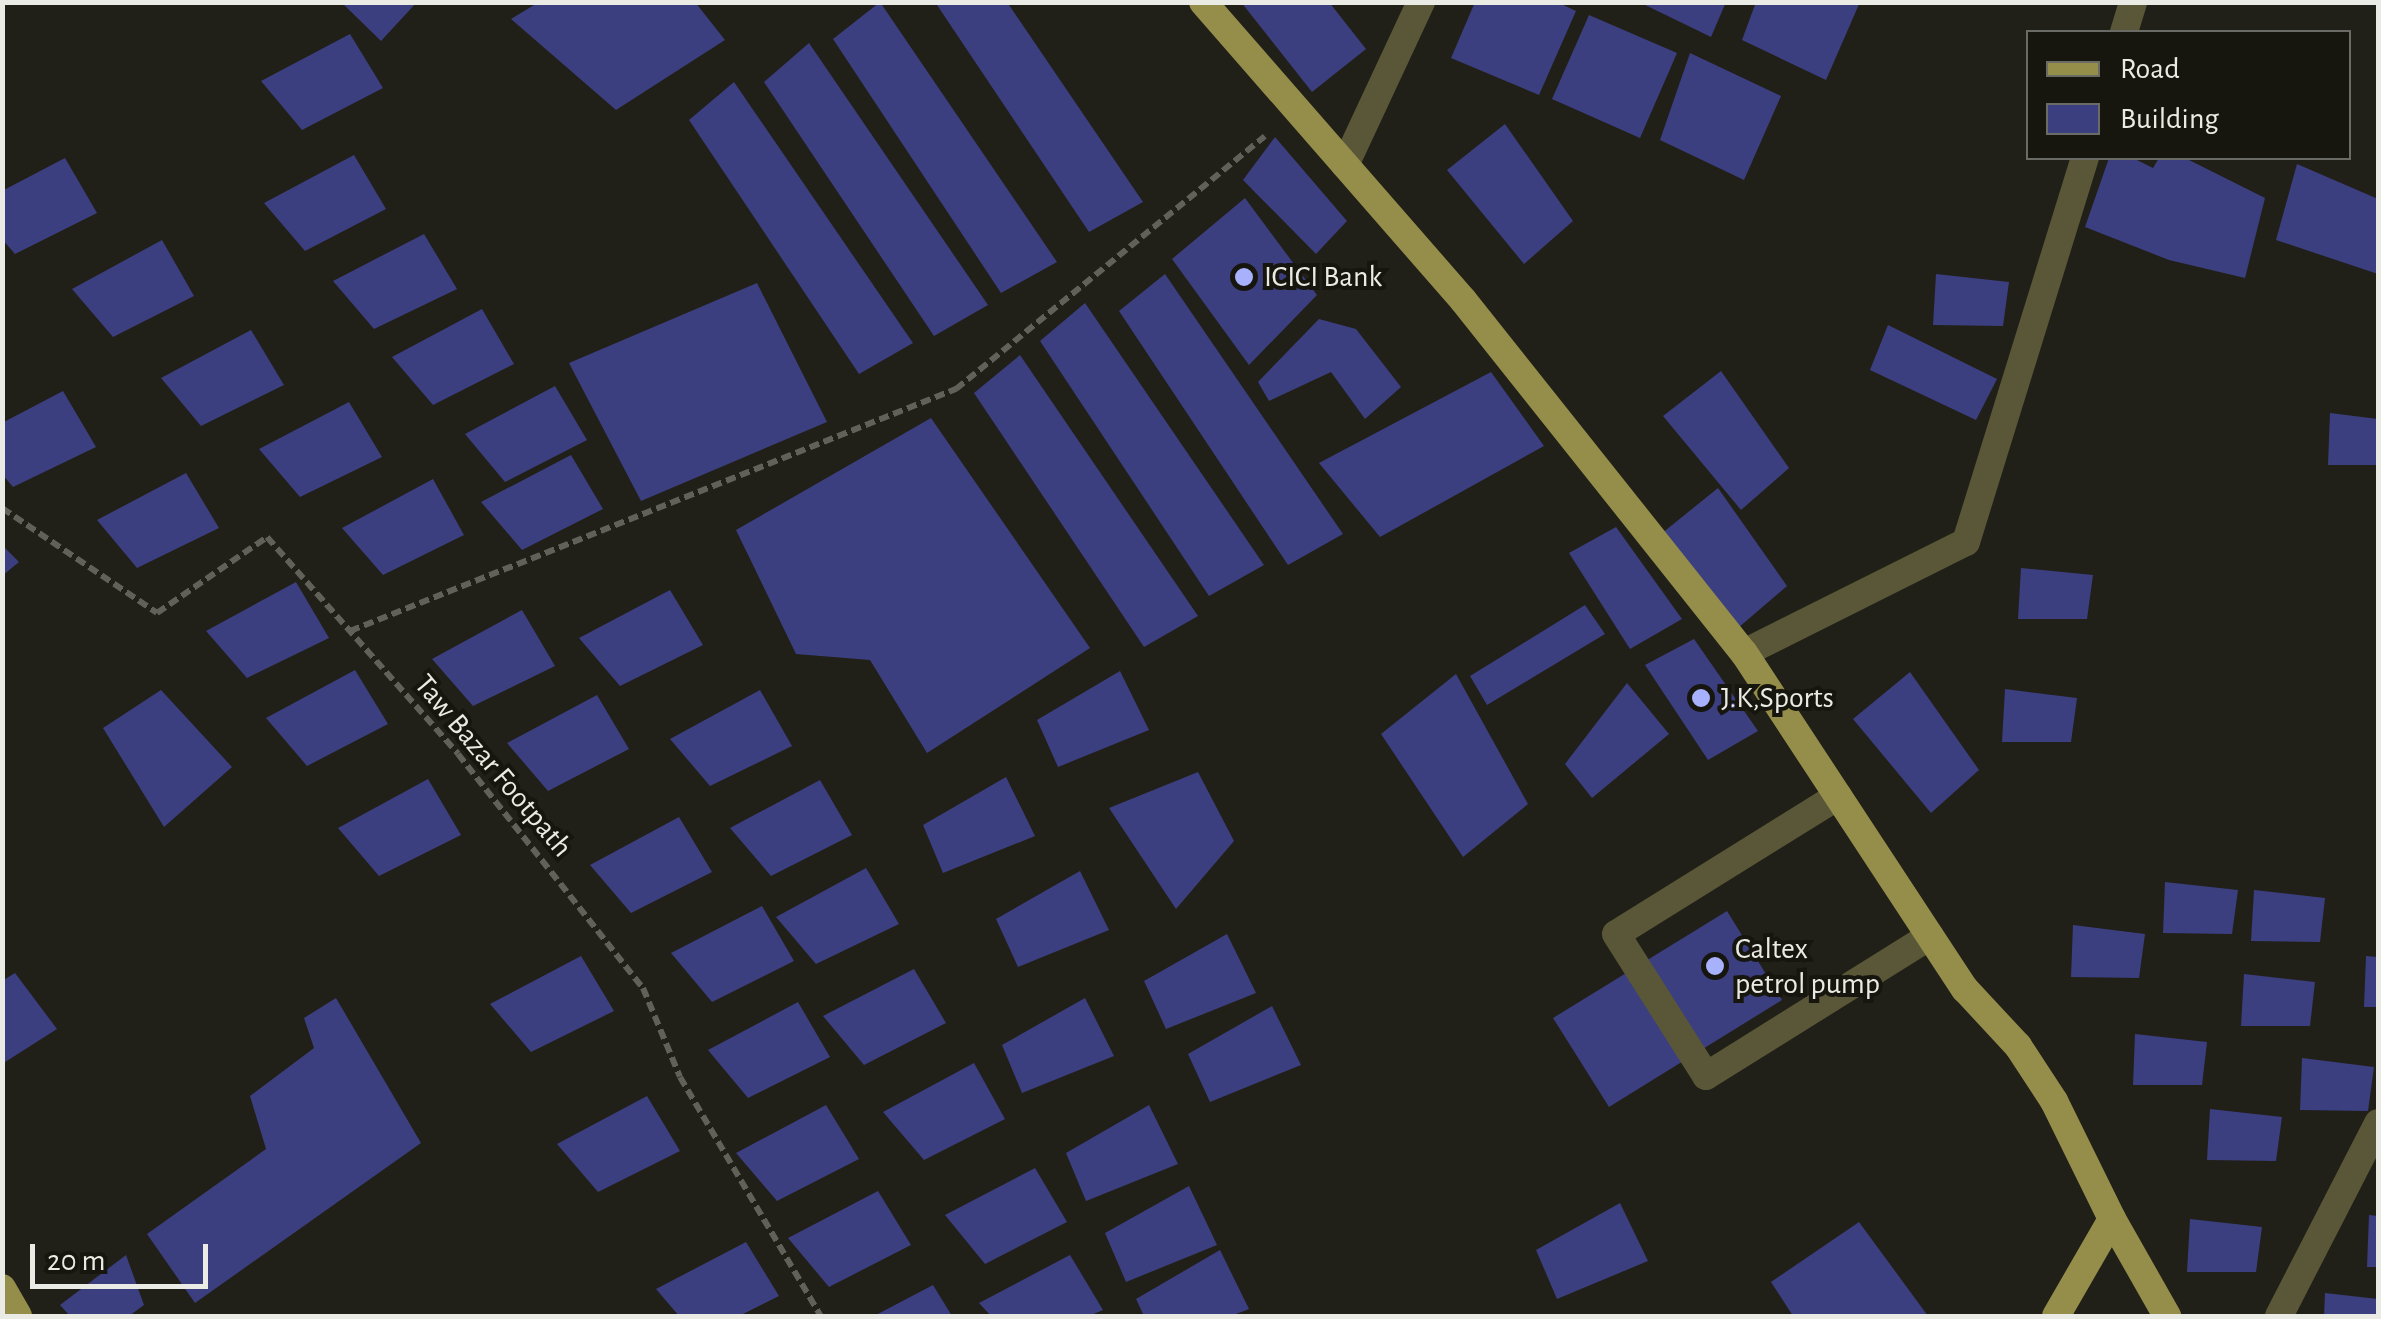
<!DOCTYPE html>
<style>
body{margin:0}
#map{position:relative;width:2381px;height:1319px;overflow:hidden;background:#201f18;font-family:"Alegreya Sans",sans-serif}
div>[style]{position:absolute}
.building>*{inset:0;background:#3c3f7f}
.path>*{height:6px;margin-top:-3px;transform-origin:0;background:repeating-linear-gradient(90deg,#61615a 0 10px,transparent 0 15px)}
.service>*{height:28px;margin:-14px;padding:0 14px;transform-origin:14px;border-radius:14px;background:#595737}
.minor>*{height:28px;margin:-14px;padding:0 14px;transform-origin:14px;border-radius:14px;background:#595737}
.primary>*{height:28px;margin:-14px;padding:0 14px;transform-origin:14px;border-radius:14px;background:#948e4a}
.dots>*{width:28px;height:28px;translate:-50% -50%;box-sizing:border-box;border:5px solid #16160f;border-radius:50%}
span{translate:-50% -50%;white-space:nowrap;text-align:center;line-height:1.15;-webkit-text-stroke:8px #16160f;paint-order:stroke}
.poi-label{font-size:30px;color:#ebebe5}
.left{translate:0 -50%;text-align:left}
.street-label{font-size:30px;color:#ebebe5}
.frame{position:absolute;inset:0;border:5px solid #ebebe5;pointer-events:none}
.legend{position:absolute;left:2026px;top:30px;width:325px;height:130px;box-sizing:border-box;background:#16160f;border:2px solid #6b6b65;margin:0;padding:12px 18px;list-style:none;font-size:30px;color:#ebebe5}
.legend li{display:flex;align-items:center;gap:20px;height:50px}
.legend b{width:50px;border:2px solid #6b6b65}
.scale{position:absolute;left:30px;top:1244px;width:178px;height:45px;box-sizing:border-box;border:5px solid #ebebe5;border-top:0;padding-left:12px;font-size:30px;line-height:35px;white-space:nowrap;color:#ebebe5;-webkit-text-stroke:8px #16160f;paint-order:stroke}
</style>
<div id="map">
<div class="building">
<div style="clip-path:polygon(341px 2px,417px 2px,381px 41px)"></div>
<div style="clip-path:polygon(539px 2px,695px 2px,725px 40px,616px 110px,511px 19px)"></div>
<div style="clip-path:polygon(880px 2px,1057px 262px,1001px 293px,833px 39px)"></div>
<div style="clip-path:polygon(935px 2px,1007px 2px,1143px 202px,1089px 232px)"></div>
<div style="clip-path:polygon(1241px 2px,1329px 2px,1366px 49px,1312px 92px)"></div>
<div style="clip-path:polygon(1475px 2px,1557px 2px,1576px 11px,1539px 95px,1451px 58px)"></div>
<div style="clip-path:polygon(1639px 2px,1726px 2px,1711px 37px)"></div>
<div style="clip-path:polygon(1756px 2px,1860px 2px,1826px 80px,1742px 40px)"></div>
<div style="clip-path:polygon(1589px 15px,1677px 53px,1640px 138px,1552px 99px)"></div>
<div style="clip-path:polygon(350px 34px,383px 88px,302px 130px,261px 81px)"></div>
<div style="clip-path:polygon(809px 43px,988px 305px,934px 336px,764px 82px)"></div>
<div style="clip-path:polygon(1690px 53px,1781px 96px,1744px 180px,1660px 140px)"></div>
<div style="clip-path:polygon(734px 82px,913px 343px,859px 374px,689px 120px)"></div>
<div style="clip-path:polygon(1505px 124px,1573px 221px,1524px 264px,1447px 170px)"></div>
<div style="clip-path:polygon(1275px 137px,1347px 221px,1316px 254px,1243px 180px)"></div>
<div style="clip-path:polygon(354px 155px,386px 209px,305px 251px,264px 203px)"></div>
<div style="clip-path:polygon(65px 158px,97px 213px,15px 254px,2px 239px,2px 191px)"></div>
<div style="clip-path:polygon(2109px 158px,2133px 158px,2153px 168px,2159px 158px,2185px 158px,2265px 198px,2245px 278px,2169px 260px,2085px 227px)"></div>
<div style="clip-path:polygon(2297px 164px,2378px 199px,2378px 274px,2276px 240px)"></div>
<div style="clip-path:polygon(1245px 198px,1317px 295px,1249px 365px,1172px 259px)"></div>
<div style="clip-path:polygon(424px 234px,457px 289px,374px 329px,333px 281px)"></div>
<div style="clip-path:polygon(162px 240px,194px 296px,113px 337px,72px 289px)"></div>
<div style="clip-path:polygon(1165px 274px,1343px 534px,1288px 565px,1119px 311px)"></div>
<div style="clip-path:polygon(1936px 274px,2009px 282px,2003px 326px,1933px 325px)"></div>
<div style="clip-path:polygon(757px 283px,827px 422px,641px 501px,569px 363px)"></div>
<div style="clip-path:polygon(1085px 303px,1264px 565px,1209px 596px,1040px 341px)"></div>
<div style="clip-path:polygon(482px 309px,514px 364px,433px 405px,392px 357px)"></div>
<div style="clip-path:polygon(1319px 319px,1356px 329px,1401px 387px,1365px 419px,1331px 372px,1269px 401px,1258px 382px)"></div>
<div style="clip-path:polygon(1888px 325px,1997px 379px,1976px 420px,1870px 370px)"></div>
<div style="clip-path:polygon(251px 330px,284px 385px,201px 426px,161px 378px)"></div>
<div style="clip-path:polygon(1020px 355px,1198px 616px,1144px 647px,974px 393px)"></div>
<div style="clip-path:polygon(1721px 371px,1789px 468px,1741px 510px,1663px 416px)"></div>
<div style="clip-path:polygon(1491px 372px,1544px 446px,1380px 537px,1319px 463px)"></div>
<div style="clip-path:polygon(555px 386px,587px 440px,505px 482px,465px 434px)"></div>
<div style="clip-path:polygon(63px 391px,96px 447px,13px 487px,2px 474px,2px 423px)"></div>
<div style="clip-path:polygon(349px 402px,382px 457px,300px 497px,259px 449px)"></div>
<div style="clip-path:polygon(2330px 413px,2378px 419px,2378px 465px,2328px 465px)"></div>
<div style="clip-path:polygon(931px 418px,1090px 648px,927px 753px,870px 660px,796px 654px,736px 530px)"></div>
<div style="clip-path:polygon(571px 455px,603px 509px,522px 550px,481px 502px)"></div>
<div style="clip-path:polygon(186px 473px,219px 528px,137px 568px,97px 520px)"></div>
<div style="clip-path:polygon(433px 479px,464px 535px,383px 575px,342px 528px)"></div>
<div style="clip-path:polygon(1718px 488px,1787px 586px,1738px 628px,1661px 534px)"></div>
<div style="clip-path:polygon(1616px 527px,1682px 619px,1630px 649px,1569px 553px)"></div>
<div style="clip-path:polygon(2px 545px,19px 562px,2px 576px)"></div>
<div style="clip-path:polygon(2021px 568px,2093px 575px,2087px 619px,2018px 619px)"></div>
<div style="clip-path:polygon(296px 582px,329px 638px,247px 678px,206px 631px)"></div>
<div style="clip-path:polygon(670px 590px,703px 645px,620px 686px,579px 638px)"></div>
<div style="clip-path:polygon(1585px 605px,1605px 634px,1487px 705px,1470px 676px)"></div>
<div style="clip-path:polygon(522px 610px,555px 666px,473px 706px,432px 659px)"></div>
<div style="clip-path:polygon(1694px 639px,1758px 731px,1708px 760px,1645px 665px)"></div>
<div style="clip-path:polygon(355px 670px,388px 724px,307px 766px,266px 718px)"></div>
<div style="clip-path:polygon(1120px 671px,1149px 730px,1058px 767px,1037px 720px)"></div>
<div style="clip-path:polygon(1910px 672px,1979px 770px,1931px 813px,1853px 719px)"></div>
<div style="clip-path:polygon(1456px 674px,1528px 804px,1463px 857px,1381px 734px)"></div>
<div style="clip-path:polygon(1627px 683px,1669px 734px,1592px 798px,1565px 764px)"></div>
<div style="clip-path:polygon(2005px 689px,2077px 698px,2071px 742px,2002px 742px)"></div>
<div style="clip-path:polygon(161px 690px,232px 767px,164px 827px,103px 728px)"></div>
<div style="clip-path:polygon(760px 690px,792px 746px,710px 786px,670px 739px)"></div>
<div style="clip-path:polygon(597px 695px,629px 749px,548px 791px,507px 743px)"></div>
<div style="clip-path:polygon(1198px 772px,1234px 841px,1176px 909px,1109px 808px)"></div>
<div style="clip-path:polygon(1006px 777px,1035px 836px,943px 873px,923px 825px)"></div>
<div style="clip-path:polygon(428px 779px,461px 835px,379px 876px,338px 828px)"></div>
<div style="clip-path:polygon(820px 780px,852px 835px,771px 876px,730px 828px)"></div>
<div style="clip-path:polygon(679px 817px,712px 872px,631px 913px,590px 865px)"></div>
<div style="clip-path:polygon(866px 868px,899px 924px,816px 964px,776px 917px)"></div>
<div style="clip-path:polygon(1080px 871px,1109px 930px,1018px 967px,996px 919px)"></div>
<div style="clip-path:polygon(2165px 882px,2238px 890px,2232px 934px,2163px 933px)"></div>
<div style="clip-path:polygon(2254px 890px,2325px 898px,2320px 942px,2251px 941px)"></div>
<div style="clip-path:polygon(762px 906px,794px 961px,712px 1002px,671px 953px)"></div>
<div style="clip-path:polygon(1727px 911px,1782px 1000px,1609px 1107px,1553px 1018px)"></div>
<div style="clip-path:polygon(2073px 925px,2145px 934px,2139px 978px,2071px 977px)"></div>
<div style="clip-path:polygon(1227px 934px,1256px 993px,1166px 1029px,1144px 981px)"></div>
<div style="clip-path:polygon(581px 956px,614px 1011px,531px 1052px,490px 1004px)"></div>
<div style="clip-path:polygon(2366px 956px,2378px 957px,2378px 1007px,2364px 1007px)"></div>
<div style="clip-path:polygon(914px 969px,946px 1023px,864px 1065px,823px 1016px)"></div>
<div style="clip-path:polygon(15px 973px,57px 1029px,2px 1064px,2px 981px)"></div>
<div style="clip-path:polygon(2244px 974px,2315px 982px,2310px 1026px,2241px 1026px)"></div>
<div style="clip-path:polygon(336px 998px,421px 1143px,195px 1303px,147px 1234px,266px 1149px,250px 1096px,314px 1048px,304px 1018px)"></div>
<div style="clip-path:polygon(1085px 998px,1114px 1056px,1022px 1093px,1002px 1045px)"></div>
<div style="clip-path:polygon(798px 1002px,830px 1057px,748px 1098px,708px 1050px)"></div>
<div style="clip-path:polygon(1272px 1006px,1301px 1065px,1210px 1102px,1188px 1054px)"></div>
<div style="clip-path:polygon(2135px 1034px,2207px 1042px,2202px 1085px,2133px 1085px)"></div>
<div style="clip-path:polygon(2302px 1058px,2374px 1067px,2368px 1111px,2300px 1110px)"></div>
<div style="clip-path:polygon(974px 1063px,1005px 1119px,924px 1160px,883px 1112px)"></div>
<div style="clip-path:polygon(647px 1096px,680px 1151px,598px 1192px,557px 1144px)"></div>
<div style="clip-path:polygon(826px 1105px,859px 1159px,777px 1201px,736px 1153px)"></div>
<div style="clip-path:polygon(1149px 1105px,1178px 1164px,1086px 1201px,1066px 1153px)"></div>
<div style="clip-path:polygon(2210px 1109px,2282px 1117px,2276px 1161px,2207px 1160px)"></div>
<div style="clip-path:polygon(1035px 1168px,1067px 1222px,985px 1264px,945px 1215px)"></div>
<div style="clip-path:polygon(1189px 1186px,1217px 1245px,1126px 1282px,1105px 1233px)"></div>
<div style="clip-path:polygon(878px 1191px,911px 1245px,829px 1287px,788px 1238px)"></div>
<div style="clip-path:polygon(1620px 1203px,1648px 1261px,1557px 1299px,1536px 1250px)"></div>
<div style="clip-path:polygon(2369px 1215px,2378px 1216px,2378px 1267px,2367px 1267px)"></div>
<div style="clip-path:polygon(2190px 1219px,2262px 1227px,2256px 1272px,2187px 1272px)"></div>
<div style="clip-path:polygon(1859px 1222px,1928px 1316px,1793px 1316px,1771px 1282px)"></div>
<div style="clip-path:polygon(746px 1242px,779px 1296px,739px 1316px,679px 1316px,656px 1289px)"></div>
<div style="clip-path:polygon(1220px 1250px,1249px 1309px,1231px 1316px,1144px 1316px,1136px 1299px)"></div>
<div style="clip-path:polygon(126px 1255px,144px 1305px,129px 1316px,70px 1316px,60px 1305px)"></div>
<div style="clip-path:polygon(1070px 1255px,1103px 1310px,1089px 1316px,991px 1316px,979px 1303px)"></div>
<div style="clip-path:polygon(933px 1285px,952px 1316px,874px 1316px)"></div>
<div style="clip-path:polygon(2325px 1293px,2378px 1299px,2378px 1316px,2324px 1316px)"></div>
</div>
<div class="path">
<div style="left:2px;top:508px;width:187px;rotate:34.1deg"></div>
<div style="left:157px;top:613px;width:134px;rotate:-34.6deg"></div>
<div style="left:267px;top:537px;width:289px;rotate:48.6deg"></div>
<div style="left:458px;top:754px;width:298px;rotate:51.7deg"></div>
<div style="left:643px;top:988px;width:96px;rotate:67.4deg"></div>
<div style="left:680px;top:1077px;width:277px;rotate:59.5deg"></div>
<div style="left:350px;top:631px;width:653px;rotate:-21.77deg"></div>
<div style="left:956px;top:389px;width:399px;rotate:-39.3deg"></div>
</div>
<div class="service">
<div style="left:1838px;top:796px;width:261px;rotate:148.1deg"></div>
<div style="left:1616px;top:934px;width:168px;rotate:57.6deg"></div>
<div style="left:1706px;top:1076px;width:264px;rotate:-32deg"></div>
</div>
<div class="minor">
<div style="left:2124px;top:32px;width:31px;rotate:-73deg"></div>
<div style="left:1345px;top:165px;width:180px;rotate:-65deg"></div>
<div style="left:1744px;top:653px;width:248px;rotate:-26.6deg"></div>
<div style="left:1966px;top:542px;width:402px;rotate:-72.8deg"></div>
<div style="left:2279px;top:1316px;width:217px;rotate:-62.8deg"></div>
</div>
<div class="primary">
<div style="left:1203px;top:2px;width:395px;rotate:48.9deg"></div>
<div style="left:1463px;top:300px;width:451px;rotate:51.5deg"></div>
<div style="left:1744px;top:653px;width:402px;rotate:56.7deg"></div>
<div style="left:1965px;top:989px;width:78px;rotate:47.1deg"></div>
<div style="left:2018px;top:1046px;width:66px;rotate:56.8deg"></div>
<div style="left:2054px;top:1101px;width:131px;rotate:63.8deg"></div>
<div style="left:2112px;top:1219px;width:112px;rotate:120deg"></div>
<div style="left:2112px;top:1219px;width:112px;rotate:60.4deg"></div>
<div style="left:2px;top:1288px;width:32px;rotate:60deg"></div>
</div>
<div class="dots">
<div style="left:1244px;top:277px;background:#a7b1fc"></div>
<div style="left:1701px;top:698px;background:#a7b1fc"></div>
<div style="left:1715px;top:966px;background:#a7b1fc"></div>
</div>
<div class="poi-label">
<span class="left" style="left:1264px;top:277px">ICICI Bank</span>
<span class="left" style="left:1721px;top:698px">J.K,Sports</span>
<span class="left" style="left:1735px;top:966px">Caltex<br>petrol pump</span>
</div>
<div class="street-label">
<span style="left:493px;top:766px;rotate:50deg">Taw Bazar Footpath</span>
</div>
<div class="frame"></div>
<ul class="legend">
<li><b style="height:12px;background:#948e4a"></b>Road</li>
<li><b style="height:28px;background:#3c3f7f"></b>Building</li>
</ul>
<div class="scale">20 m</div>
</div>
